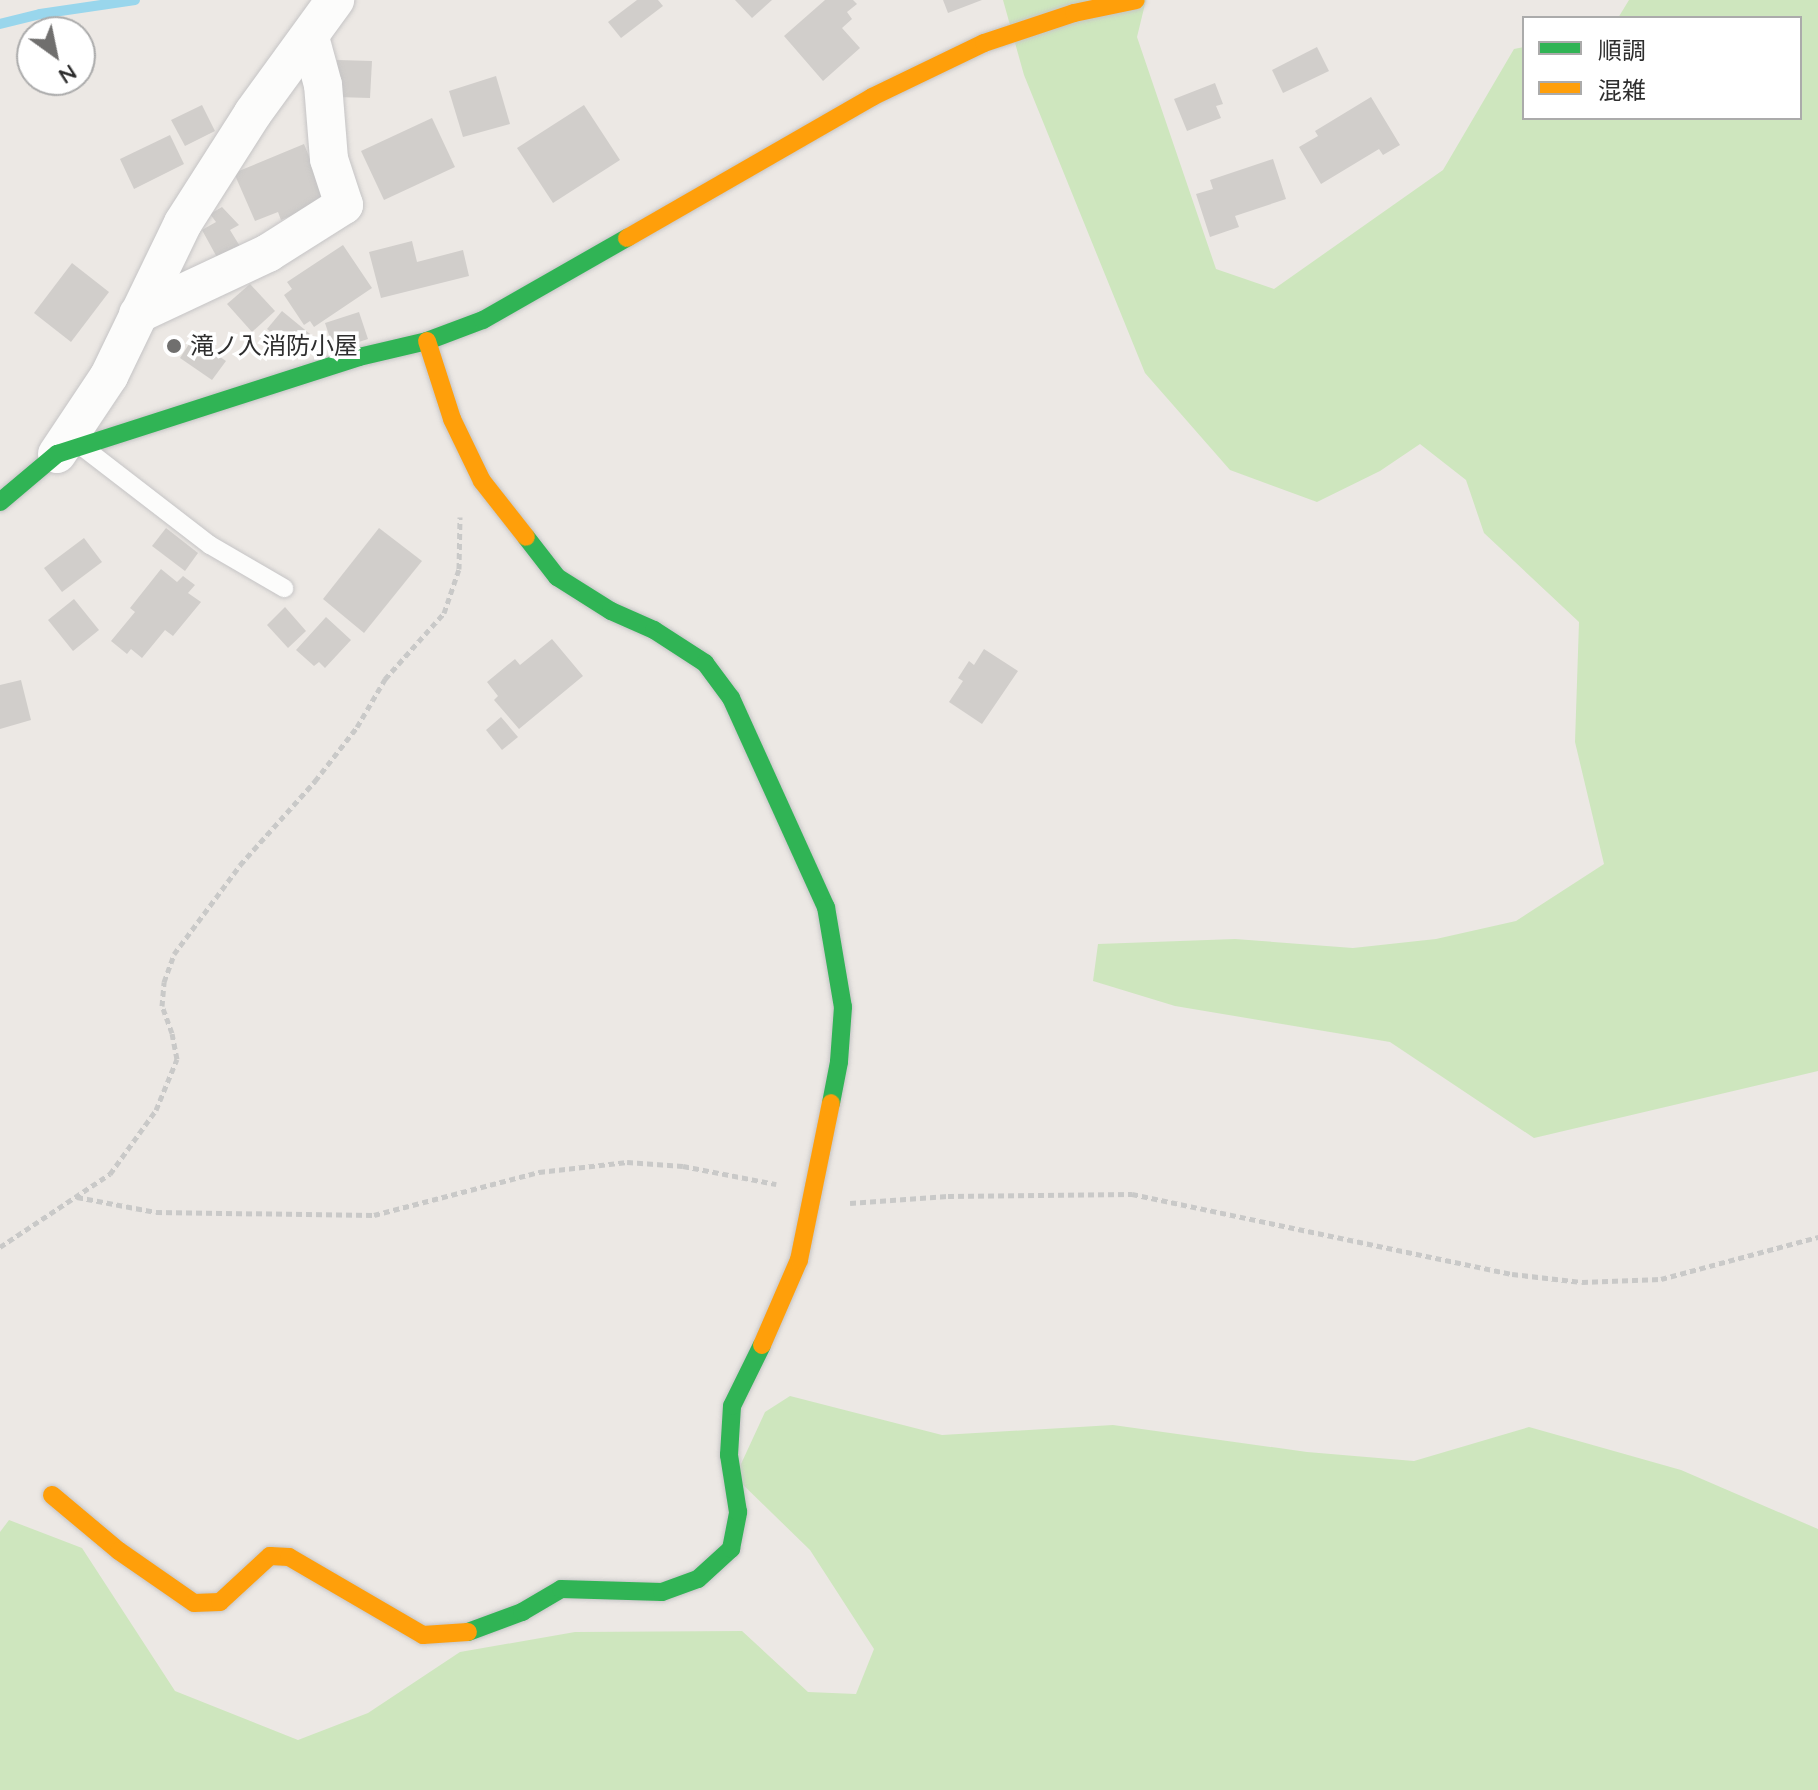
<!DOCTYPE html>
<meta charset="utf-8">
<style>
body{margin:0}
#map{position:relative;width:1818px;height:1790px;overflow:hidden;background:#ece8e4;font-family:Quicksand,"Noto Sans JP",sans-serif}
div>[style]{position:absolute}
.green>*{inset:0;background:#cee6be}
.stream>*{height:10px;margin:-5px;padding:0 5px;transform-origin:5px;border-radius:5px;background:#99d6ec}
.building>*{inset:0;background:#d1cecb}
.path>*{height:5px;margin-top:-2.5px;transform-origin:0;background:repeating-linear-gradient(90deg,#c9c9c8 0 6px,transparent 0 10px)}
.roads{filter:drop-shadow(0 0 2px #c5c4c5) drop-shadow(0 0 2px #c5c4c5)}
.lane>*{height:18px;margin:-9px;padding:0 9px;transform-origin:9px;border-radius:9px;background:#fcfcfb}
.street>*{height:38px;margin:-19px;padding:0 19px;transform-origin:19px;border-radius:19px;background:#fcfcfb}
.fast>*{height:18px;margin:-9px;padding:0 9px;transform-origin:9px;border-radius:9px;background:#30b455}
.slow>*{height:18px;margin:-9px;padding:0 9px;transform-origin:9px;border-radius:9px;background:#ff9f0a}
.dots>*{width:22px;height:22px;translate:-50% -50%;box-sizing:border-box;border:4px solid #fff;border-radius:50%}
span{translate:-50% -50%;white-space:nowrap;text-align:center;line-height:1.15;-webkit-text-stroke:7px #fff;paint-order:stroke}
.poi-label{font-size:24px;color:#2e2e2e}
.left{translate:0 -50%;text-align:left}
.legend{position:absolute;left:1522px;top:16px;width:280px;height:104px;box-sizing:border-box;background:#fff;border:2px solid #ababab;margin:0;padding:10px 14px;list-style:none;font-size:24px;color:#2e2e2e}
.legend li{display:flex;align-items:center;gap:16px;height:40px}
.legend b{width:40px;border:2px solid #ababab}
.north{position:absolute;left:16px;top:16px;width:80px;height:80px;box-sizing:border-box;background:#fff;border:2px solid #ababab;border-radius:50%;rotate:147deg;font-size:22px;font-weight:700;line-height:32px;text-align:center;color:#2e2e2e}
.north::after{content:'';display:block;margin:auto;width:28px;height:36px;background:#706f6e;clip-path:polygon(50% 0,100% 100%,50% 72%,0 100%)}
</style>
<div id="map">
<div class="green">
<div style="clip-path:polygon(1003px 0,1146px 0,1137px 37px,1216px 269px,1274px 289px,1443px 170px,1514px 49px,1524px 47px,1524px 118px,1800px 118px,1800px 18px,1618px 18px,1629px 0,1818px 0,1818px 1071px,1534px 1138px,1390px 1042px,1175px 1006px,1093px 981px,1098px 944px,1235px 939px,1353px 948px,1436px 939px,1516px 921px,1604px 864px,1575px 742px,1579px 622px,1484px 533px,1466px 480px,1420px 444px,1380px 471px,1317px 502px,1230px 470px,1145px 373px,1024px 75px)"></div>
<div style="clip-path:polygon(790px 1396px,942px 1435px,1113px 1425px,1307px 1452px,1414px 1461px,1529px 1427px,1681px 1470px,1818px 1529px,1818px 1790px,0 1790px,0 1532px,9px 1520px,82px 1548px,175px 1691px,298px 1740px,368px 1713px,460px 1652px,575px 1632px,742px 1631px,808px 1692px,856px 1694px,874px 1649px,810px 1550px,735px 1477px,765px 1412px)"></div>
</div>
<div class="stream">
<div style="left:0;top:24px;width:41px;rotate:-14deg"></div>
<div style="left:40px;top:14px;width:96px;rotate:-8.4deg"></div>
</div>
<div class="building">
<div style="clip-path:polygon(637px 0,658px 0,663px 6px,621px 38px,608px 22px)"></div>
<div style="clip-path:polygon(735px 0,772px 0,752px 18px)"></div>
<div style="clip-path:polygon(825px 0,853px 0,857px 4px,847px 12px,852px 19px,842px 28px,860px 48px,823px 81px,784px 36px)"></div>
<div style="clip-path:polygon(943px 0,982px 0,948px 13px)"></div>
<div style="clip-path:polygon(1317px 47px,1329px 71px,1283px 93px,1272px 70px)"></div>
<div style="clip-path:polygon(337px 60px,372px 61px,370px 98px,336px 97px)"></div>
<div style="clip-path:polygon(496px 76px,510px 124px,463px 137px,449px 91px)"></div>
<div style="clip-path:polygon(1215px 83px,1223px 104px,1216px 106px,1221px 118px,1187px 131px,1174px 99px)"></div>
<div style="clip-path:polygon(1371px 97px,1400px 145px,1383px 155px,1379px 149px,1321px 184px,1299px 147px,1318px 136px,1315px 131px)"></div>
<div style="clip-path:polygon(202px 105px,215px 131px,185px 146px,171px 120px)"></div>
<div style="clip-path:polygon(584px 105px,620px 160px,553px 203px,517px 148px)"></div>
<div style="clip-path:polygon(432px 118px,455px 167px,384px 200px,361px 151px)"></div>
<div style="clip-path:polygon(170px 135px,184px 164px,134px 189px,120px 159px)"></div>
<div style="clip-path:polygon(304px 144px,327px 201px,281px 220px,278px 212px,255px 221px,234px 173px)"></div>
<div style="clip-path:polygon(1273px 159px,1286px 199px,1235px 216px,1239px 227px,1210px 237px,1196px 194px,1213px 189px,1210px 180px)"></div>
<div style="clip-path:polygon(222px 207px,239px 225px,230px 230px,241px 248px,219px 261px,202px 230px,216px 222px,210px 214px)"></div>
<div style="clip-path:polygon(412px 241px,417px 262px,463px 250px,469px 276px,381px 298px,369px 252px)"></div>
<div style="clip-path:polygon(343px 245px,372px 288px,314px 327px,310px 321px,304px 325px,284px 295px,292px 289px,287px 282px)"></div>
<div style="clip-path:polygon(72px 263px,109px 292px,71px 342px,34px 313px)"></div>
<div style="clip-path:polygon(250px 284px,275px 311px,252px 332px,227px 304px)"></div>
<div style="clip-path:polygon(282px 311px,310px 334px,296px 352px,267px 329px)"></div>
<div style="clip-path:polygon(359px 312px,368px 339px,334px 350px,325px 323px)"></div>
<div style="clip-path:polygon(193px 338px,226px 361px,212px 380px,180px 358px)"></div>
<div style="clip-path:polygon(166px 528px,198px 553px,185px 571px,152px 546px)"></div>
<div style="clip-path:polygon(379px 528px,422px 561px,364px 633px,323px 599px)"></div>
<div style="clip-path:polygon(84px 538px,102px 562px,62px 592px,44px 568px)"></div>
<div style="clip-path:polygon(161px 569px,177px 582px,183px 576px,195px 585px,188px 593px,201px 602px,173px 636px,165px 630px,142px 658px,131px 649px,127px 654px,111px 641px,135px 612px,130px 608px)"></div>
<div style="clip-path:polygon(74px 599px,99px 630px,73px 651px,48px 620px)"></div>
<div style="clip-path:polygon(285px 607px,306px 631px,288px 648px,267px 625px)"></div>
<div style="clip-path:polygon(326px 617px,351px 640px,325px 668px,319px 662px,314px 666px,296px 650px)"></div>
<div style="clip-path:polygon(552px 639px,583px 676px,519px 729px,494px 700px,498px 696px,487px 682px,515px 659px,520px 665px)"></div>
<div style="clip-path:polygon(984px 649px,1018px 671px,982px 724px,949px 702px,963px 681px,958px 678px,969px 661px,974px 665px)"></div>
<div style="clip-path:polygon(21px 680px,31px 720px,0 729px,0 685px)"></div>
<div style="clip-path:polygon(501px 717px,518px 737px,502px 750px,486px 730px)"></div>
</div>
<div class="path">
<div style="left:77px;top:1197px;width:80px;rotate:10.8deg"></div>
<div style="left:156px;top:1212px;width:218px;rotate:0.8deg"></div>
<div style="left:374px;top:1215px;width:171px;rotate:-14.6deg"></div>
<div style="left:539px;top:1172px;width:89px;rotate:-6.5deg"></div>
<div style="left:627px;top:1162px;width:56px;rotate:4.1deg"></div>
<div style="left:683px;top:1166px;width:95px;rotate:11deg"></div>
<div style="left:850px;top:1203px;width:98px;rotate:-4.1deg"></div>
<div style="left:948px;top:1196px;width:184px;rotate:-0.6deg"></div>
<div style="left:1132px;top:1194px;width:388px;rotate:11.9deg"></div>
<div style="left:1512px;top:1274px;width:70px;rotate:6.5deg"></div>
<div style="left:1582px;top:1282px;width:79px;rotate:-2.2deg"></div>
<div style="left:1661px;top:1279px;width:163px;rotate:-15deg"></div>
<div style="left:0;top:1247px;width:132px;rotate:-33.6deg"></div>
<div style="left:110px;top:1174px;width:79px;rotate:-54.3deg"></div>
<div style="left:156px;top:1110px;width:55px;rotate:-67.6deg"></div>
<div style="left:177px;top:1059px;width:26px;rotate:-101deg"></div>
<div style="left:172px;top:1033px;width:29px;rotate:-110deg"></div>
<div style="left:162px;top:1006px;width:24px;rotate:-85deg"></div>
<div style="left:164px;top:982px;width:30px;rotate:-70deg"></div>
<div style="left:174px;top:954px;width:111px;rotate:-53.4deg"></div>
<div style="left:240px;top:865px;width:113px;rotate:-48.2deg"></div>
<div style="left:315px;top:781px;width:68px;rotate:-52.1deg"></div>
<div style="left:357px;top:727px;width:56px;rotate:-59.7deg"></div>
<div style="left:385px;top:679px;width:89px;rotate:-48.2deg"></div>
<div style="left:444px;top:613px;width:46px;rotate:-71.2deg"></div>
<div style="left:459px;top:569px;width:52px;rotate:-88.9deg"></div>
</div>
<div class="roads">
<div class="lane">
<div style="left:84px;top:448px;width:159px;rotate:37.6deg"></div>
<div style="left:210px;top:545px;width:86px;rotate:30.2deg"></div>
</div>
<div class="street">
<div style="left:138px;top:314px;width:144px;rotate:-25.1deg"></div>
<div style="left:268px;top:253px;width:90px;rotate:-32.3deg"></div>
<div style="left:344px;top:205px;width:48px;rotate:-108.1deg"></div>
<div style="left:329px;top:159px;width:74px;rotate:-94.6deg"></div>
<div style="left:323px;top:85px;width:50px;rotate:-105.2deg"></div>
<div style="left:57px;top:454px;width:94px;rotate:-56.3deg"></div>
<div style="left:109px;top:376px;width:170px;rotate:-64.2deg"></div>
<div style="left:183px;top:223px;width:130px;rotate:-57.5deg"></div>
<div style="left:253px;top:113px;width:140px;rotate:-54deg"></div>
</div>
<div class="fast">
<div style="left:0;top:502px;width:75px;rotate:-40.1deg"></div>
<div style="left:57px;top:454px;width:317px;rotate:-17.8deg"></div>
<div style="left:359px;top:357px;width:70px;rotate:-13.2deg"></div>
<div style="left:427px;top:341px;width:60px;rotate:-20.6deg"></div>
<div style="left:483px;top:320px;width:166px;rotate:-29.7deg"></div>
<div style="left:526px;top:537px;width:51px;rotate:52.2deg"></div>
<div style="left:557px;top:577px;width:64px;rotate:32.2deg"></div>
<div style="left:611px;top:611px;width:47px;rotate:23.8deg"></div>
<div style="left:654px;top:630px;width:61px;rotate:32.9deg"></div>
<div style="left:705px;top:663px;width:44px;rotate:53.4deg"></div>
<div style="left:731px;top:698px;width:230px;rotate:65.6deg"></div>
<div style="left:826px;top:907px;width:101px;rotate:80.4deg"></div>
<div style="left:843px;top:1007px;width:55px;rotate:94.2deg"></div>
<div style="left:839px;top:1062px;width:42px;rotate:101deg"></div>
<div style="left:468px;top:1632px;width:58px;rotate:-20.3deg"></div>
<div style="left:522px;top:1612px;width:45px;rotate:-30.5deg"></div>
<div style="left:561px;top:1589px;width:101px;rotate:1.7deg"></div>
<div style="left:662px;top:1592px;width:38px;rotate:-20deg"></div>
<div style="left:698px;top:1579px;width:45px;rotate:-42.3deg"></div>
<div style="left:731px;top:1549px;width:38px;rotate:-79deg"></div>
<div style="left:738px;top:1512px;width:58px;rotate:-99deg"></div>
<div style="left:729px;top:1455px;width:49px;rotate:-86.5deg"></div>
<div style="left:732px;top:1406px;width:68px;rotate:-63.8deg"></div>
</div>
<div class="slow">
<div style="left:627px;top:238px;width:283px;rotate:-29.9deg"></div>
<div style="left:872px;top:97px;width:124px;rotate:-25.7deg"></div>
<div style="left:984px;top:43px;width:95px;rotate:-18.4deg"></div>
<div style="left:1074px;top:13px;width:63px;rotate:-11.8deg"></div>
<div style="left:427px;top:341px;width:82px;rotate:72.2deg"></div>
<div style="left:452px;top:419px;width:69px;rotate:64.2deg"></div>
<div style="left:482px;top:481px;width:71px;rotate:51.8deg"></div>
<div style="left:762px;top:1345px;width:93px;rotate:-66.5deg"></div>
<div style="left:799px;top:1260px;width:160px;rotate:-78.5deg"></div>
<div style="left:52px;top:1495px;width:87px;rotate:39.9deg"></div>
<div style="left:119px;top:1551px;width:91px;rotate:34.7deg"></div>
<div style="left:194px;top:1603px;width:26px;rotate:-2deg"></div>
<div style="left:220px;top:1602px;width:68px;rotate:-42.6deg"></div>
<div style="left:270px;top:1556px;width:19px;rotate:3deg"></div>
<div style="left:289px;top:1557px;width:155px;rotate:30.2deg"></div>
<div style="left:423px;top:1635px;width:45px;rotate:-3.8deg"></div>
</div>
</div>
<div class="dots">
<div style="left:174px;top:346px;background:#706f6e"></div>
</div>
<div class="poi-label">
<span class="left" style="left:190px;top:346px">滝ノ入消防小屋</span>
</div>
<ul class="legend">
<li><b style="height:10px;background:#30b455"></b>順調</li>
<li><b style="height:10px;background:#ff9f0a"></b>混雑</li>
</ul>
<div class="north">N</div>
</div>
